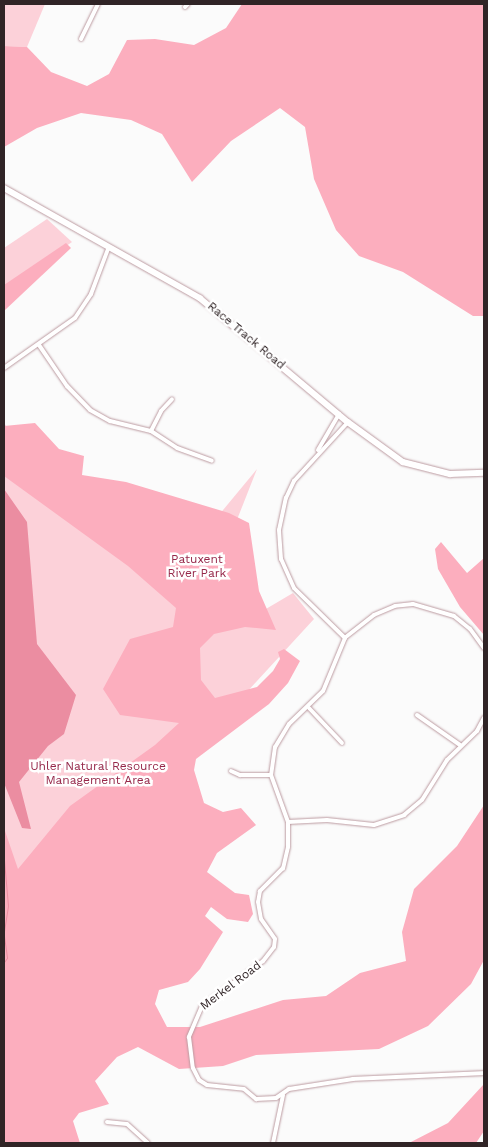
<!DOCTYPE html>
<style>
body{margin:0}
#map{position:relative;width:488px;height:1147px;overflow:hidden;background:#fbfbfb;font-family:"Work Sans",sans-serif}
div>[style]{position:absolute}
.green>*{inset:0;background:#fcd1d9}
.forest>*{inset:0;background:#fcaebe}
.water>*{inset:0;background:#eb8da1}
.stream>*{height:1px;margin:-0.5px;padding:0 0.5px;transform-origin:0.5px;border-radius:0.5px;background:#eb8da1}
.roads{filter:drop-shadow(0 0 1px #bc9ba1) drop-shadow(0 0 1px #bc9ba1)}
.street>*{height:4px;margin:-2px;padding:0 2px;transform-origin:2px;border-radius:2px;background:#fff}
.secondary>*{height:5.5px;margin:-2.75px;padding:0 2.75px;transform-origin:2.75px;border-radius:2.75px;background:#fff}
span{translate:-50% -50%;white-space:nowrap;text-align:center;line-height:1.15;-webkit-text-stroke:5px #fff;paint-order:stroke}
.street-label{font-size:12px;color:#302426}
.park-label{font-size:12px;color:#96284a}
.frame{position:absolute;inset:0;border:5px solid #302426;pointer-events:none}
</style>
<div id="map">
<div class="green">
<div style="clip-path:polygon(4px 4px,45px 4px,27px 47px,4px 46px)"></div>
<div style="clip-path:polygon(47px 219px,72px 242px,4px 289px,4px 248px)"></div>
<div style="clip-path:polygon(4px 423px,23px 450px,204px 533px,257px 469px,229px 540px,249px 619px,293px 593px,314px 619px,245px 694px,207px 717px,40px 1143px,4px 1143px)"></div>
</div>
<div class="forest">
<div style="clip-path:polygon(242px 4px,484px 4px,484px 316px,473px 316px,403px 272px,359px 256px,336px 230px,314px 179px,305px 127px,280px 108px,231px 141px,192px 182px,162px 134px,131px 120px,81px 113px,37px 128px,4px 147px,4px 46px,27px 47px,51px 72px,87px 86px,109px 74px,127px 40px,155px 39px,194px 45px,226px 28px)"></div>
<div style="clip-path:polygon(66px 243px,71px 248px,4px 311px,4px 285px)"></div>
<div style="clip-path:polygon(35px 423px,59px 449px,84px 456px,82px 475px,126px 482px,229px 513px,249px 523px,259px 591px,276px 630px,245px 627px,214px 634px,200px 648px,201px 680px,215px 698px,257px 687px,273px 671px,280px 659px,278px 652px,284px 649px,300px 661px,288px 683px,269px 704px,196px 759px,194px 770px,204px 803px,223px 812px,241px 808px,256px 825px,217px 853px,207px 872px,235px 893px,249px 895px,253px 914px,248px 922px,227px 919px,211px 907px,205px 916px,223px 932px,200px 969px,188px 982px,159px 990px,155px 1004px,167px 1027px,200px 1027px,283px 1000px,326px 996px,360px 973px,406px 961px,402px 932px,414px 889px,457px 846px,484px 805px,484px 960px,471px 984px,428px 1026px,379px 1049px,256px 1055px,223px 1066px,179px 1069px,138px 1047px,117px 1057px,95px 1081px,109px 1104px,79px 1113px,73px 1121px,80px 1143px,4px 1143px,4px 828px,18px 869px,70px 806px,155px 745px,179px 723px,120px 715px,103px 689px,130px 639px,173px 627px,176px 608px,128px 566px,4px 476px,4px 426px)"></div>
<div style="clip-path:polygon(441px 542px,467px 573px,484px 558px,484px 635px,460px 607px,438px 569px,435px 549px)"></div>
<div style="clip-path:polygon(484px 1084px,484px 1131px,476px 1143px,409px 1143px,448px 1123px)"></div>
</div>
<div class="water">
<div style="clip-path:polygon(4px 489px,27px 522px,37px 644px,76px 695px,64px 734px,48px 746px,19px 782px,31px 829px,22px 828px,4px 783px)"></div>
</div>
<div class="stream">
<div style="left:4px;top:860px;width:46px;rotate:85deg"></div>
<div style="left:8px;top:906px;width:26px;rotate:99deg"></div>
<div style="left:4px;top:936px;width:22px;rotate:82deg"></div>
<div style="left:7px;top:958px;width:5px;rotate:127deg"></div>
</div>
<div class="roads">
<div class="street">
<div style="left:185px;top:7px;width:4px;rotate:-45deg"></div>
<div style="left:81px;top:39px;width:39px;rotate:-64deg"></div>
<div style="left:39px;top:345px;width:50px;rotate:55.7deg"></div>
<div style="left:67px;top:386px;width:33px;rotate:46deg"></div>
<div style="left:90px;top:410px;width:23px;rotate:29deg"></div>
<div style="left:110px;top:421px;width:42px;rotate:13.7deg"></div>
<div style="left:151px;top:431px;width:31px;rotate:33deg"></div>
<div style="left:177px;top:448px;width:37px;rotate:20deg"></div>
<div style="left:4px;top:368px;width:87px;rotate:-35.2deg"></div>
<div style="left:75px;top:318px;width:29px;rotate:-56deg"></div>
<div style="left:91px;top:294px;width:48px;rotate:-69.3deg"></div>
<div style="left:151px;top:431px;width:22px;rotate:-63deg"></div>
<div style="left:161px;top:411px;width:16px;rotate:-47deg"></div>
<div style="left:318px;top:450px;width:42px;rotate:-59.7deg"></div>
<div style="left:345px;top:638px;width:71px;rotate:-135.6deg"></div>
<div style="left:294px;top:588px;width:32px;rotate:-114deg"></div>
<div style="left:281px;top:559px;width:29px;rotate:-94deg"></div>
<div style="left:279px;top:530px;width:33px;rotate:-78deg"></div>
<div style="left:286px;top:498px;width:19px;rotate:-65deg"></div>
<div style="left:294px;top:481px;width:80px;rotate:-47.5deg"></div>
<div style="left:484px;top:648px;width:24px;rotate:-126deg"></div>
<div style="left:470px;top:629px;width:21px;rotate:-141deg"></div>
<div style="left:454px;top:616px;width:43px;rotate:-163.7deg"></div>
<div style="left:413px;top:604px;width:18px;rotate:174deg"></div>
<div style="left:395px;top:606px;width:23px;rotate:157deg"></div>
<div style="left:374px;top:615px;width:37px;rotate:142deg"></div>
<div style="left:345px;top:638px;width:57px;rotate:112.5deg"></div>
<div style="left:323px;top:691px;width:47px;rotate:135.9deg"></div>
<div style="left:289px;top:724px;width:27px;rotate:121deg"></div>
<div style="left:275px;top:747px;width:28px;rotate:98deg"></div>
<div style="left:271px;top:775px;width:50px;rotate:70.1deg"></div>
<div style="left:288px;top:822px;width:25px;rotate:90deg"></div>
<div style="left:288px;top:847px;width:22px;rotate:103deg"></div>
<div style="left:283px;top:868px;width:33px;rotate:135deg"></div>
<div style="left:260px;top:891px;width:11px;rotate:100deg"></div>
<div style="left:258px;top:902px;width:17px;rotate:80deg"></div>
<div style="left:261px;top:919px;width:24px;rotate:55deg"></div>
<div style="left:275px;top:939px;width:8px;rotate:97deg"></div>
<div style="left:274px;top:947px;width:18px;rotate:128deg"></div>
<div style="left:263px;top:961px;width:76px;rotate:143.6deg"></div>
<div style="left:202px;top:1006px;width:34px;rotate:113deg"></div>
<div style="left:189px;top:1037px;width:31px;rotate:83deg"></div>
<div style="left:193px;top:1068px;width:13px;rotate:63deg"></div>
<div style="left:199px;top:1080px;width:9px;rotate:32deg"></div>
<div style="left:207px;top:1085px;width:37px;rotate:6deg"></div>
<div style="left:244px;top:1089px;width:16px;rotate:40deg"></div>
<div style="left:256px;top:1099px;width:20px;rotate:-3deg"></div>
<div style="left:276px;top:1098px;width:16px;rotate:-35deg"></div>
<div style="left:289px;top:1089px;width:65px;rotate:-8.9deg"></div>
<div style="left:353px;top:1079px;width:131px;rotate:-2.6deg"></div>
<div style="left:309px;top:708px;width:48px;rotate:46.7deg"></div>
<div style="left:417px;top:715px;width:52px;rotate:34.9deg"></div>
<div style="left:231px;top:771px;width:10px;rotate:24deg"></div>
<div style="left:240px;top:775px;width:31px"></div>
<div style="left:288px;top:822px;width:39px;rotate:-3deg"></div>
<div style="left:327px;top:820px;width:47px;rotate:6.1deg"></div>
<div style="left:374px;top:825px;width:32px;rotate:-18deg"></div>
<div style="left:404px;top:815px;width:23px;rotate:-40deg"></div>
<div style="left:422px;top:800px;width:47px;rotate:-58deg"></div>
<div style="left:447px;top:760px;width:42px;rotate:-44deg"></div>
<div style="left:477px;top:731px;width:15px;rotate:-62deg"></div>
<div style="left:107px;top:1122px;width:20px;rotate:6deg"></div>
<div style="left:127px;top:1124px;width:28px;rotate:42deg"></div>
<div style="left:273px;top:1143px;width:49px;rotate:-78.2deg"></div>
</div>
<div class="secondary">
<div style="left:4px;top:188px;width:225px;rotate:29.3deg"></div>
<div style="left:200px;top:298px;width:193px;rotate:40deg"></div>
<div style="left:348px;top:422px;width:68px;rotate:36deg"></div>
<div style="left:403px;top:462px;width:49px;rotate:14.3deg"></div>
<div style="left:450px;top:474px;width:34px;rotate:-2deg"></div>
</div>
</div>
<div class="street-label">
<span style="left:246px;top:336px;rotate:40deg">Race Track Road</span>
<span style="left:231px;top:986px;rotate:-37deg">Merkel Road</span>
</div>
<div class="park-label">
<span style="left:197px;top:567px">Patuxent<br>River Park</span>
<span style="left:98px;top:774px">Uhler Natural Resource<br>Management Area</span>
</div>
<div class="frame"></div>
</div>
